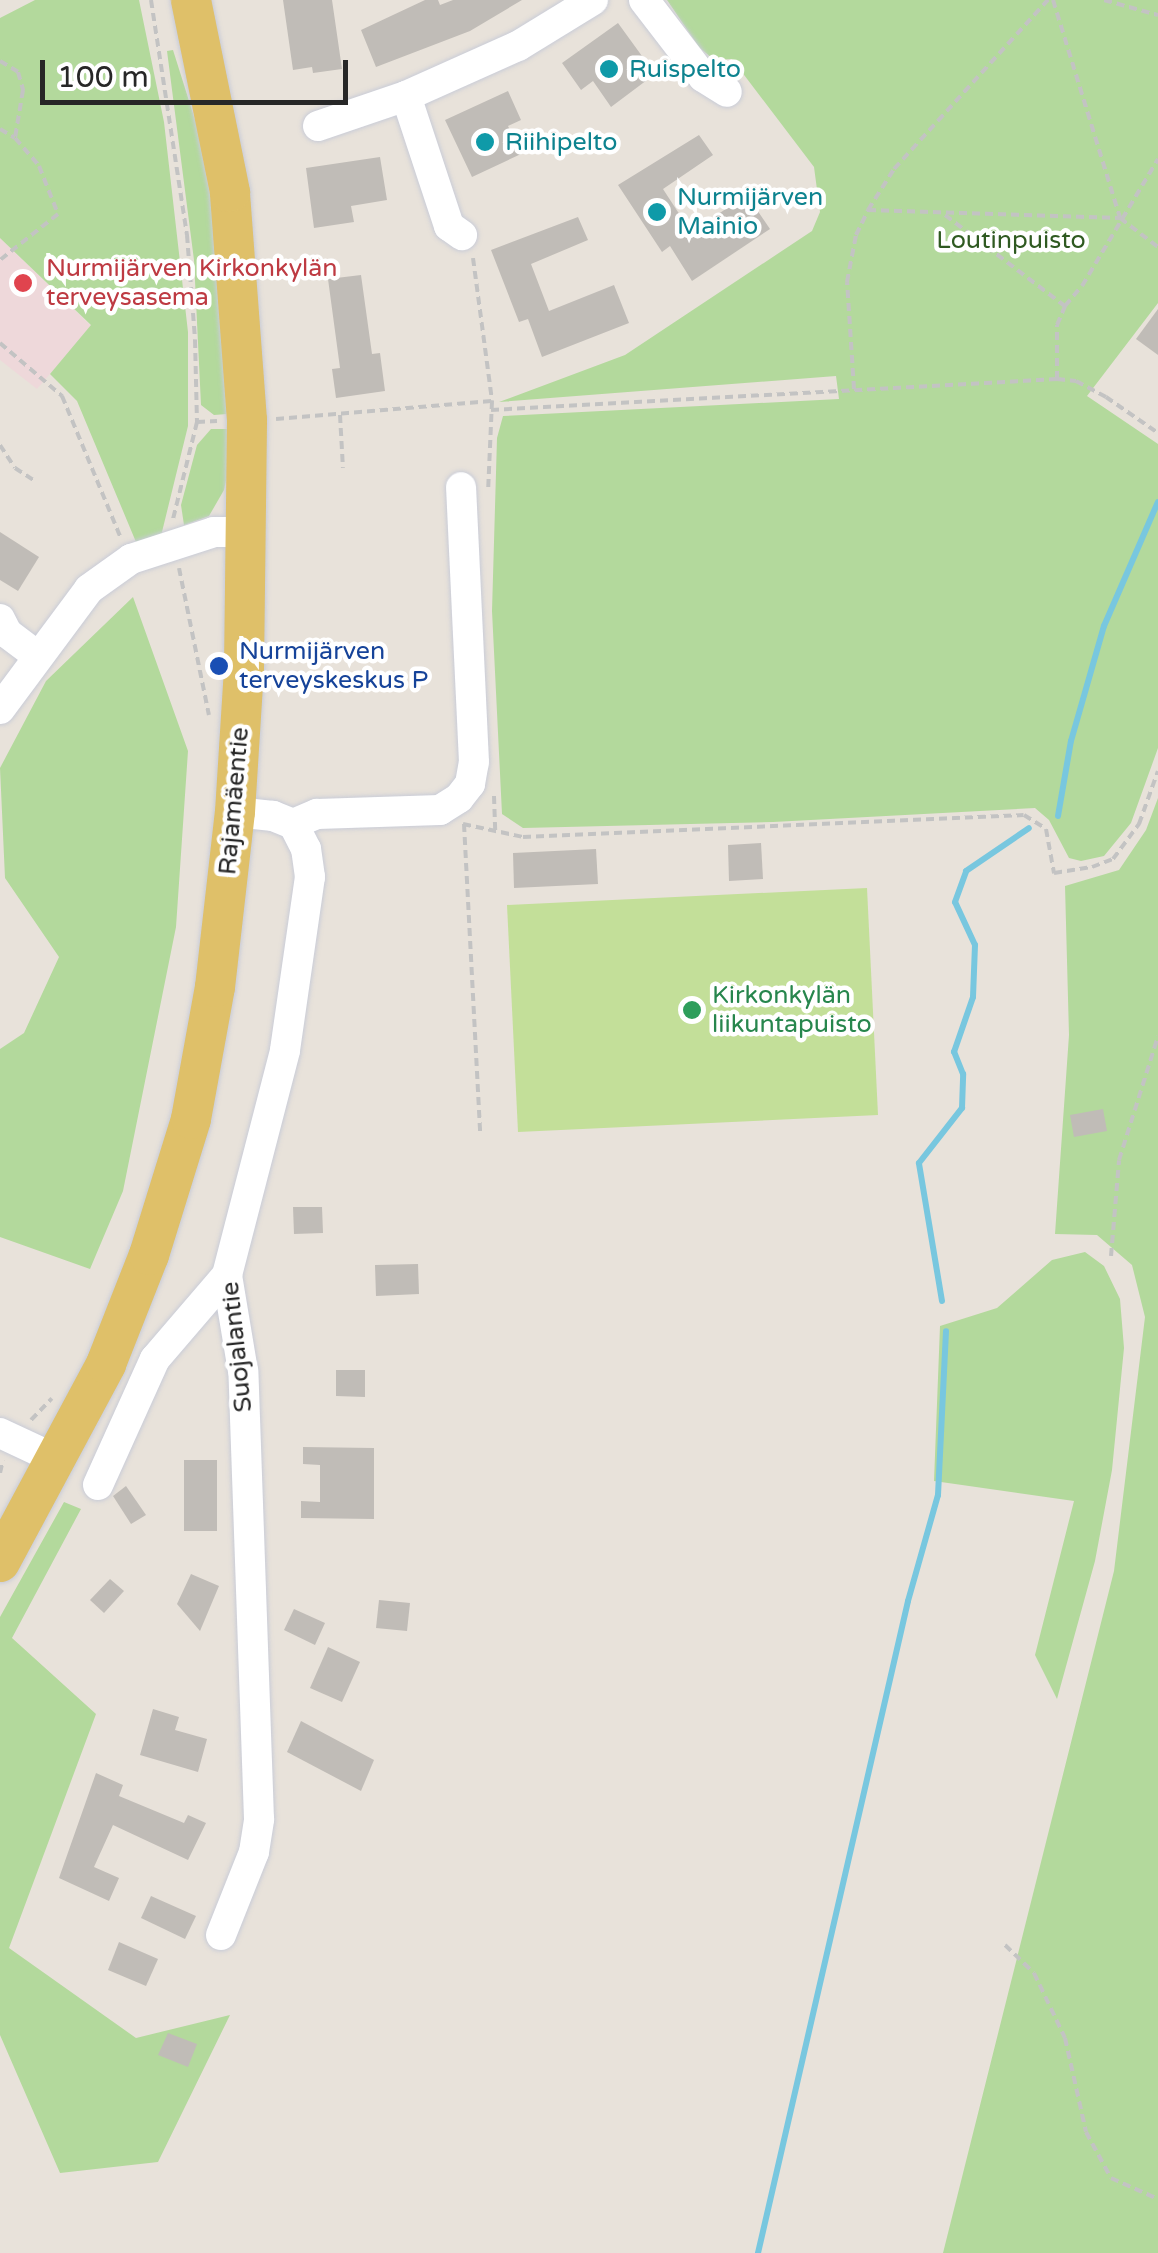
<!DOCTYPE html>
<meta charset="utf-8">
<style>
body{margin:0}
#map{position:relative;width:1158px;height:2253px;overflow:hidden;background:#e8e2da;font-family:"Varela Round",sans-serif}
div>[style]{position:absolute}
.medical>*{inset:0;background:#eed8da}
.green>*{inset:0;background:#b3d99c}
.pitch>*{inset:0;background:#c3df99}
.stream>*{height:6px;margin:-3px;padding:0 3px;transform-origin:3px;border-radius:3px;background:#78c7df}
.building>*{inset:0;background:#c0bcb7}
.path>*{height:4px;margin-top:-2px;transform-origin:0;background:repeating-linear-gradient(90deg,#c3c3c3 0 8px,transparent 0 13px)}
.roads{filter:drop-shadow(0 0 2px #c9ccd7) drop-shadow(0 0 2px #c9ccd7)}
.minor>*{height:30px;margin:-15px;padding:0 15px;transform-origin:15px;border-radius:15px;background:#fff}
.major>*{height:40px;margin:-20px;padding:0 20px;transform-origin:20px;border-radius:20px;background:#dfc069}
.dots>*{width:28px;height:28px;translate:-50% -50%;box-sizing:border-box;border:5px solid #fff;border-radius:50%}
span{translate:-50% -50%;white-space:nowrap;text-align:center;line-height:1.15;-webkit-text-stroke:9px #fff;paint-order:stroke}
.culture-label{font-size:25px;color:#0d838f}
.left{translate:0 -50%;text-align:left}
.park-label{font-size:25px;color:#2f5a21}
.health-label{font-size:25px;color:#be3a42}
.transit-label{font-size:25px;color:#164399}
.street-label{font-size:25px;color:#272727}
.leisure-label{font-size:25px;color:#27864d}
.scale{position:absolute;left:40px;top:60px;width:308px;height:45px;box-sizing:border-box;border:5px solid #272727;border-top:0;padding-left:12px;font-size:30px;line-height:35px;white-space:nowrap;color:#272727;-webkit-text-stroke:8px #fff;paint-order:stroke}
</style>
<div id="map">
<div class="medical">
<div style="clip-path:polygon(0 238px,91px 326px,37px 389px,0 360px)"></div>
</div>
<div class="green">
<div style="clip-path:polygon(35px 0,139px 0,164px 122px,188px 332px,188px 426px,161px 536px,136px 542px,77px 401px,50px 374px,91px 325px,0 238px,0 18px)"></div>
<div style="clip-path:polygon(667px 0,1158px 0,1158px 303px,1087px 396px,1158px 444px,1158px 748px,1131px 823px,1104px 856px,1081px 861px,1069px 858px,1049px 820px,1035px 808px,773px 822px,523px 828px,502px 814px,492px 611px,497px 438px,503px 416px,839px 399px,836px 376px,499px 402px,625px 355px,812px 231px,820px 212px,814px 167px,732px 59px,714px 60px,699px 47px)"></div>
<div style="clip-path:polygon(173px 50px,196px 123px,219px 241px,227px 414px,214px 415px,201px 405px,194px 260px,167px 51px)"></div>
<div style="clip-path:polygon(211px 429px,227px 429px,228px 471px,224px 490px,209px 516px,184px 525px,181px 505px,197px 445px)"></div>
<div style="clip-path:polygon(133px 597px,188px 751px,176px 927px,123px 1191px,90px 1269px,0 1237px,0 1049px,24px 1033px,59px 957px,5px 878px,0 768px,46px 681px)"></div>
<div style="clip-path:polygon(1158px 798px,1158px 2253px,943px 2253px,1114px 1571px,1145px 1317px,1132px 1265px,1097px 1235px,1055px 1234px,1069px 1035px,1065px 886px,1119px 870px,1146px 830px)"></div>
<div style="clip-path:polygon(1085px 1252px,1104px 1266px,1120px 1299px,1124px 1348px,1112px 1470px,1095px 1561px,1057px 1699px,1035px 1655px,1074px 1501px,934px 1481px,940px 1326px,997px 1308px,1052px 1260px)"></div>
<div style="clip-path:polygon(64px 1502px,81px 1509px,12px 1638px,96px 1714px,9px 1948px,136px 2038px,230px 2015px,158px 2162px,60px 2173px,0 2035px,0 1617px)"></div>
</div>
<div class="pitch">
<div style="clip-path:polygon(867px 888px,878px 1115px,518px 1132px,507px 905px)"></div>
</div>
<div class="stream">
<div style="left:1058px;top:816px;width:76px;rotate:-80.2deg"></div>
<div style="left:1071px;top:741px;width:120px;rotate:-74deg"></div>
<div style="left:1104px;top:626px;width:135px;rotate:-66.5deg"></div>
<div style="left:942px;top:1301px;width:140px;rotate:-99.5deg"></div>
<div style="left:919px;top:1163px;width:70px;rotate:-52deg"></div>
<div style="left:962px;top:1108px;width:34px;rotate:-88deg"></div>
<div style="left:963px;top:1074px;width:24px;rotate:-112deg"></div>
<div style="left:954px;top:1052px;width:58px;rotate:-70.9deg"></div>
<div style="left:973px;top:997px;width:52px;rotate:-87.8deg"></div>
<div style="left:975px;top:945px;width:47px;rotate:-114.9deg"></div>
<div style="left:955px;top:902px;width:33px;rotate:-70deg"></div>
<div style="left:966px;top:871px;width:76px;rotate:-34.3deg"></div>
<div style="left:758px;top:2253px;width:669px;rotate:-77.04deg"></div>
<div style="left:908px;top:1601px;width:110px;rotate:-74.2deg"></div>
<div style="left:938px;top:1495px;width:164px;rotate:-87.2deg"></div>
</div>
<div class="building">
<div style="clip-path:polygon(283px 0,332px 0,342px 69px,313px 73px,312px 67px,293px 70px)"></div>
<div style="clip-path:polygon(425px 0,438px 0,440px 5px,453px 0,522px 0,470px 31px,376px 67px,361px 30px)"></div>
<div style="clip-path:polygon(618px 23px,655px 74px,611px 107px,593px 81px,581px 90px,562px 63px)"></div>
<div style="clip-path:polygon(508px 91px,521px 120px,508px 126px,521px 154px,472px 177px,445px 120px)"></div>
<div style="clip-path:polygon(699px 135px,713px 155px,663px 189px,691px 232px,747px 195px,770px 229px,692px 281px,670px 246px,662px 252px,618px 185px)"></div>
<div style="clip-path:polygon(380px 157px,387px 200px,351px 206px,354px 222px,314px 228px,306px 168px)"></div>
<div style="clip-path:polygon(578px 217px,588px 240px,531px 264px,549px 311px,614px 285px,629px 323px,542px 357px,528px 319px,519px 322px,491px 250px)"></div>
<div style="clip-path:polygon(361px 275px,372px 354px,380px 353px,385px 391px,336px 398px,332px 369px,340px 368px,328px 279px)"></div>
<div style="clip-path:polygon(1158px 309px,1158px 355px,1136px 339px)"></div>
<div style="clip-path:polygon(0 532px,39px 557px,18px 591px,0 580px)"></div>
<div style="clip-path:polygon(761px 843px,763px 879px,729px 881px,728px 845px)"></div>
<div style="clip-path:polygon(596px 849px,598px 884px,514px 888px,513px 853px)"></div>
<div style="clip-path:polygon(1103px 1109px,1107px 1131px,1074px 1137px,1070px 1115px)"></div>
<div style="clip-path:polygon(293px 1207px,322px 1207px,323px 1233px,294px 1234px)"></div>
<div style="clip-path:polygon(418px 1264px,419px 1294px,376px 1296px,375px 1265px)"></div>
<div style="clip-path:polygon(336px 1370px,365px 1370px,365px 1397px,336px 1396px)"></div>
<div style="clip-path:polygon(303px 1447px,374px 1448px,374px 1519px,301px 1518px,301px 1501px,320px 1502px,320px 1465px,303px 1464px)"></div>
<div style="clip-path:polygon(184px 1460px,217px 1460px,217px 1531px,184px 1531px)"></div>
<div style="clip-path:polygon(126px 1486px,146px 1515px,131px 1524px,113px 1496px)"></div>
<div style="clip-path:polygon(191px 1574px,219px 1586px,200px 1631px,177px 1604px)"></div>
<div style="clip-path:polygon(110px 1579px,124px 1591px,104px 1613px,90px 1600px)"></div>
<div style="clip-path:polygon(379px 1600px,410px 1603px,407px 1631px,376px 1628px)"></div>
<div style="clip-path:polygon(294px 1609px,325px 1623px,315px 1645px,284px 1630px)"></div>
<div style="clip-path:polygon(328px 1647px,360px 1662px,342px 1702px,310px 1688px)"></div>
<div style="clip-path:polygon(153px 1709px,179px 1717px,175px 1730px,207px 1739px,198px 1772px,140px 1755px)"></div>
<div style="clip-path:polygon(301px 1721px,374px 1760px,361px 1791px,287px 1752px)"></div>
<div style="clip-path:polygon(96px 1773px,123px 1785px,119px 1796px,184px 1823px,188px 1815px,206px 1823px,188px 1860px,113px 1825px,94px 1867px,119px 1878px,109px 1901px,59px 1878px)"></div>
<div style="clip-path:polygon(151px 1896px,196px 1916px,185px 1939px,141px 1918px)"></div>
<div style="clip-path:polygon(119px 1942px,158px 1959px,146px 1986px,108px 1970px)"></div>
<div style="clip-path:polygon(168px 2033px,197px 2044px,188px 2067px,158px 2055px)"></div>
</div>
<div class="path">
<div style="left:151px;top:0;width:238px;rotate:81.3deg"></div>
<div style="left:187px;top:235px;width:105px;rotate:85.6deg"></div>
<div style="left:195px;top:340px;width:82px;rotate:88.6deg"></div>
<div style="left:197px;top:422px;width:100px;rotate:103.9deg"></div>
<div style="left:1053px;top:0;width:228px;rotate:72.9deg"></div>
<div style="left:1120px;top:218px;width:48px;rotate:37.3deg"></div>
<div style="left:1104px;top:0;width:56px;rotate:15.5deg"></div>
<div style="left:0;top:61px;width:21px;rotate:31deg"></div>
<div style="left:18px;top:72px;width:19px;rotate:74deg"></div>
<div style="left:23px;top:90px;width:49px;rotate:99.5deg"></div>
<div style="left:15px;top:138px;width:37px;rotate:49deg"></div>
<div style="left:39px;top:166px;width:52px;rotate:68.4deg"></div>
<div style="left:58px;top:214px;width:74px;rotate:141.6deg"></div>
<div style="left:0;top:129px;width:17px;rotate:31deg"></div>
<div style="left:868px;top:210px;width:252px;rotate:1.8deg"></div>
<div style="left:945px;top:215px;width:151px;rotate:37.2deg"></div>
<div style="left:473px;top:258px;width:144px;rotate:82.4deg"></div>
<div style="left:492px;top:401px;width:91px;rotate:92.5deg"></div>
<div style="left:0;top:343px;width:82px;rotate:40.5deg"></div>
<div style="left:62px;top:396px;width:152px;rotate:67.5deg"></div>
<div style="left:1057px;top:379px;width:54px;rotate:-90deg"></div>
<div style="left:1057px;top:325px;width:21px;rotate:-67deg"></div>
<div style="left:1065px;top:306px;width:26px;rotate:-50deg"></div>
<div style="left:1082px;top:286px;width:148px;rotate:-59.1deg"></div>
<div style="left:854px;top:389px;width:107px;rotate:-93.7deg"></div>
<div style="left:847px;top:282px;width:48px;rotate:-79.2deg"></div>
<div style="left:856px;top:235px;width:28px;rotate:-64deg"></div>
<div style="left:868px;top:210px;width:49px;rotate:-57.6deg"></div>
<div style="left:894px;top:169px;width:229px;rotate:-47.7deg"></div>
<div style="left:491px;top:410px;width:567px;rotate:-3.13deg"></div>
<div style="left:1057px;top:379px;width:19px;rotate:6deg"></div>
<div style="left:1076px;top:381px;width:34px;rotate:28deg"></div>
<div style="left:1106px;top:397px;width:63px;rotate:34.7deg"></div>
<div style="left:340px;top:415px;width:53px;rotate:86.8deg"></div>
<div style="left:276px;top:419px;width:216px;rotate:-4.8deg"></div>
<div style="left:197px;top:422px;width:20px;rotate:-3deg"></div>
<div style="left:0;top:445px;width:27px;rotate:57deg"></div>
<div style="left:15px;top:468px;width:24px;rotate:33deg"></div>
<div style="left:179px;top:568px;width:150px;rotate:78.5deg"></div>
<div style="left:494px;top:796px;width:35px;rotate:88deg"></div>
<div style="left:463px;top:824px;width:61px;rotate:12.2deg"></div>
<div style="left:523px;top:837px;width:501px;rotate:-2.51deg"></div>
<div style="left:1024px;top:815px;width:26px;rotate:32deg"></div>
<div style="left:1046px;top:829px;width:45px;rotate:79.7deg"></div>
<div style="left:1054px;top:873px;width:38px;rotate:-9deg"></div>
<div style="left:1092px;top:867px;width:22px;rotate:-21deg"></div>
<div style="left:1113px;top:859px;width:44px;rotate:-53.4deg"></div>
<div style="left:1139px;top:824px;width:56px;rotate:-70.3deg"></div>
<div style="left:464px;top:824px;width:308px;rotate:87deg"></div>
<div style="left:1111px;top:1256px;width:96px;rotate:-85.2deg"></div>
<div style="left:1119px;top:1160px;width:130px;rotate:-72.5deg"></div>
<div style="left:31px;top:1420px;width:30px;rotate:-46deg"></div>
<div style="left:0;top:1473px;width:13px;rotate:-77deg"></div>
<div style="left:1005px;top:1945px;width:40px;rotate:44deg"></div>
<div style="left:1034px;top:1973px;width:72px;rotate:64.5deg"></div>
<div style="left:1065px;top:2038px;width:96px;rotate:77.4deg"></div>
<div style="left:1086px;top:2132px;width:52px;rotate:61.5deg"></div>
<div style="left:1111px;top:2178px;width:51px;rotate:24.1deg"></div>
</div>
<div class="roads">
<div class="minor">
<div style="left:644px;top:0;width:97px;rotate:52.5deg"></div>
<div style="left:703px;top:77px;width:28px;rotate:32deg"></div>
<div style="left:406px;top:96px;width:137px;rotate:71.7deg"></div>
<div style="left:449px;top:226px;width:16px;rotate:35deg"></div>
<div style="left:318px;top:126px;width:93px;rotate:-18.8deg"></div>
<div style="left:406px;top:96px;width:123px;rotate:-24.1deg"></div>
<div style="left:518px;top:46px;width:88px;rotate:-31.5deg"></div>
<div style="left:0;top:619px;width:16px;rotate:63deg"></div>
<div style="left:7px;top:633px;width:38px;rotate:37deg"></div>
<div style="left:0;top:709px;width:149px;rotate:-53.4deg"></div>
<div style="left:89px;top:589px;width:52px;rotate:-35.5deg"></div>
<div style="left:131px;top:559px;width:87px;rotate:-18deg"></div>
<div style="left:214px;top:532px;width:34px"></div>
<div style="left:293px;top:824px;width:26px;rotate:-23deg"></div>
<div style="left:317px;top:814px;width:123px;rotate:-1.9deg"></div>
<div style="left:440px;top:810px;width:22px;rotate:-32deg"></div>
<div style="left:459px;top:798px;width:18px;rotate:-52deg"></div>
<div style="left:470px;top:784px;width:22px;rotate:-80deg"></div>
<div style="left:474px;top:762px;width:275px;rotate:-92.7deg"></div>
<div style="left:0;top:1433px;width:64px;rotate:25deg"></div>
<div style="left:98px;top:1485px;width:138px;rotate:-65.7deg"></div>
<div style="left:155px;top:1359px;width:111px;rotate:-49.4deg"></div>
<div style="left:221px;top:1935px;width:89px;rotate:-68.3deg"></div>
<div style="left:254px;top:1852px;width:33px;rotate:-81deg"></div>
<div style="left:259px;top:1819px;width:448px;rotate:-92deg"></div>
<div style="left:243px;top:1371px;width:97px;rotate:-99.5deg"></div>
<div style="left:227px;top:1275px;width:232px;rotate:-75.5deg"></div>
<div style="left:285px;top:1050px;width:175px;rotate:-81.8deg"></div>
<div style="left:310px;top:877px;width:28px;rotate:-98deg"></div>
<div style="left:306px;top:849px;width:28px;rotate:-117deg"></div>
<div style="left:293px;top:824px;width:22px;rotate:-158deg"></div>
<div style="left:273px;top:816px;width:38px;rotate:-174deg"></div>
</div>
<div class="major">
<div style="left:0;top:1562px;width:225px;rotate:-61.8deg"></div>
<div style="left:106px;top:1364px;width:117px;rotate:-68.5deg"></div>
<div style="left:149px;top:1255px;width:142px;rotate:-72.8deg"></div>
<div style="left:191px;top:1119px;width:134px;rotate:-79.7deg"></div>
<div style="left:215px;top:987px;width:176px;rotate:-83.5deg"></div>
<div style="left:235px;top:812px;width:144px;rotate:-86.4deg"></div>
<div style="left:244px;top:668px;width:248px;rotate:-89.3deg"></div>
<div style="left:247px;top:420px;width:229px;rotate:-94.3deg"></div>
<div style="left:230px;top:192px;width:196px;rotate:-101.5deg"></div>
</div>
</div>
<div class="dots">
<div style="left:609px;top:69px;background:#0f9aa8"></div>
<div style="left:485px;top:142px;background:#0f9aa8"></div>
<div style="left:657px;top:212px;background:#0f9aa8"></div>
<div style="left:23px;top:283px;background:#e0444e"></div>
<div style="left:219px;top:666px;background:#1a4fb4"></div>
<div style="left:692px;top:1010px;background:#2e9e5b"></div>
</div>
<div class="culture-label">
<span class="left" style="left:629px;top:69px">Ruispelto</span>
<span class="left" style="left:505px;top:142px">Riihipelto</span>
<span class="left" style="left:677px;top:212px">Nurmijärven<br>Mainio</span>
</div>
<div class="park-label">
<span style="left:1011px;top:240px">Loutinpuisto</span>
</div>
<div class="health-label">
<span class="left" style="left:46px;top:283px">Nurmijärven Kirkonkylän<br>terveysasema</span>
</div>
<div class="transit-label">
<span class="left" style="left:239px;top:666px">Nurmijärven<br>terveyskeskus P</span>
</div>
<div class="street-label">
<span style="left:234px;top:801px;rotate:-85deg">Rajamäentie</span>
<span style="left:237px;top:1347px;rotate:-96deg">Suojalantie</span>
</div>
<div class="leisure-label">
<span class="left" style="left:712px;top:1010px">Kirkonkylän<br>liikuntapuisto</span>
</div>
<div class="scale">100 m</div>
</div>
